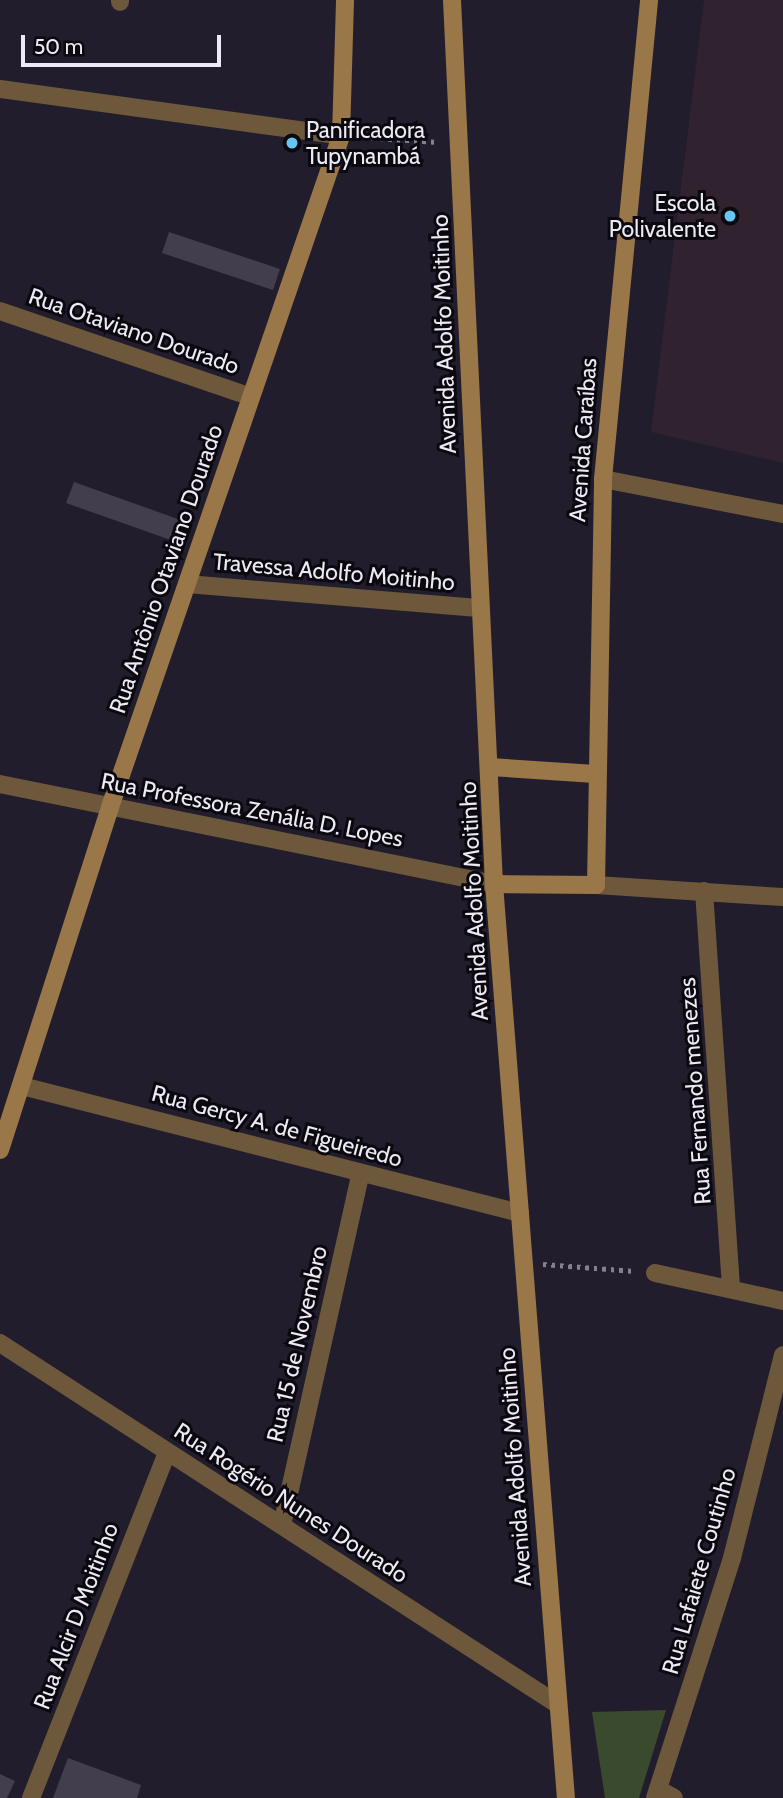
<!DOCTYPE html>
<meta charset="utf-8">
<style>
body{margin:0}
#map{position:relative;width:783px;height:1798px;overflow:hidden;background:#221d2c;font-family:Cabin,sans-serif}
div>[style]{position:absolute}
.education>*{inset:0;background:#30222e}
.green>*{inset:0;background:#3a4a2f}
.building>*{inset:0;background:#433e4e}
.path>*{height:4.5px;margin-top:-2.25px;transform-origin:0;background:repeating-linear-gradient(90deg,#84818d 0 3.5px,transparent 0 8.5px)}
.street>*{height:18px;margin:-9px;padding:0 9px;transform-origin:9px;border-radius:9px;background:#6d583c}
.secondary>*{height:18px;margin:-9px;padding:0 9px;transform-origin:9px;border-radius:9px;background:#997748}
.dots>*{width:19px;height:19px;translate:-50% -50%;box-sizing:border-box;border:4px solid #0b090f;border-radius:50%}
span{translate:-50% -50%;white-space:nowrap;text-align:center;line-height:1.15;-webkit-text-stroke:6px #0b090f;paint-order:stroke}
.poi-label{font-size:23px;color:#eceaf4}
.left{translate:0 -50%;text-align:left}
.right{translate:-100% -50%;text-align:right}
.street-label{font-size:23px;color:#eceaf4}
.scale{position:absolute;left:21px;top:35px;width:200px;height:32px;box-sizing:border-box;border:4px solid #eceaf4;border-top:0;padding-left:9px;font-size:21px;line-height:24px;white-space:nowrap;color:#eceaf4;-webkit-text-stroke:5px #0b090f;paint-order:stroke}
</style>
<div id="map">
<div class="education">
<div style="clip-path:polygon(704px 0,783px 0,783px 463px,651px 432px)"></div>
</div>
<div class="green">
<div style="clip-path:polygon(666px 1710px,639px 1798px,605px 1798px,592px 1712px)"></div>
</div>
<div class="building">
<div style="clip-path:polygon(169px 232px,280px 269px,273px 290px,162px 253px)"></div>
<div style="clip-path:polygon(74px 482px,189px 523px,182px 544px,66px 503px)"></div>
<div style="clip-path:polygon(68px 1758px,141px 1785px,137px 1798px,53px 1798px)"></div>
<div style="clip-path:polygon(0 1774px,15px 1781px,7px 1798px,0 1798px)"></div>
</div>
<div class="path">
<div style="left:363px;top:137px;width:75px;rotate:3.8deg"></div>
<div style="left:543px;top:1264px;width:92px;rotate:4.4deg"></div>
</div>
<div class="street">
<div style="left:120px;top:2px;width:2px;rotate:-90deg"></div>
<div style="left:0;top:89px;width:344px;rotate:7.8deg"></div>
<div style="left:0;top:311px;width:265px;rotate:18.9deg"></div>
<div style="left:603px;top:479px;width:183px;rotate:11deg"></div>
<div style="left:187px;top:584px;width:292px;rotate:4.7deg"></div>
<div style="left:0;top:784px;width:504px;rotate:11.44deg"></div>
<div style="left:596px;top:885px;width:187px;rotate:3.7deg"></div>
<div style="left:704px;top:891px;width:397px;rotate:86.1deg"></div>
<div style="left:22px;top:1086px;width:514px;rotate:14.31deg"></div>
<div style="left:655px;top:1273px;width:131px;rotate:12.3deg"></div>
<div style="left:0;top:1343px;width:664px;rotate:32.95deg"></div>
<div style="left:282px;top:1525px;width:361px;rotate:-77.4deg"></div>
<div style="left:658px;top:1789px;width:18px;rotate:29deg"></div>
<div style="left:31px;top:1798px;width:371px;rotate:-68.5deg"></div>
<div style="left:655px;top:1798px;width:252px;rotate:-72.2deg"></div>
<div style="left:732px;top:1558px;width:209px;rotate:-75.9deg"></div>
</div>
<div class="secondary">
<div style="left:452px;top:0;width:885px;rotate:87.28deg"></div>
<div style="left:494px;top:884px;width:917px;rotate:85.5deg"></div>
<div style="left:490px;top:767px;width:105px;rotate:3.8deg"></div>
<div style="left:494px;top:884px;width:102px;rotate:0.6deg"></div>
<div style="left:596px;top:885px;width:406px;rotate:-89deg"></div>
<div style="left:603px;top:479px;width:481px;rotate:-84.5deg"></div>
<div style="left:0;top:1150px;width:360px;rotate:-72.2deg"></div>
<div style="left:110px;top:807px;width:710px;rotate:-71deg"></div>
<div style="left:341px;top:136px;width:136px;rotate:-88.3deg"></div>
</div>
<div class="dots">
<div style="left:292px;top:143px;background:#68c4f0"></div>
<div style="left:730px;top:216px;background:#68c4f0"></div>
</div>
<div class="poi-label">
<span class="left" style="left:306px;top:143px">Panificadora<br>Tupynambá</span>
<span class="right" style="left:716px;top:216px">Escola<br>Polivalente</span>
</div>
<div class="street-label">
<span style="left:134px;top:331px;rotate:19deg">Rua Otaviano Dourado</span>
<span style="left:444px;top:334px;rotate:-92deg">Avenida Adolfo Moitinho</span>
<span style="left:583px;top:440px;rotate:-86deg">Avenida Caraíbas</span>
<span style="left:166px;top:569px;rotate:-71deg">Rua Antônio Otaviano Dourado</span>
<span style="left:334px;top:572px;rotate:5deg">Travessa Adolfo Moitinho</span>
<span style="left:252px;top:810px;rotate:11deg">Rua Professora Zenália D. Lopes</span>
<span style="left:474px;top:901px;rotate:-93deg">Avenida Adolfo Moitinho</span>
<span style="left:695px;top:1091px;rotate:-94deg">Rua Fernando menezes</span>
<span style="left:277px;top:1126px;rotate:15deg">Rua Gercy A. de Figueiredo</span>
<span style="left:297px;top:1344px;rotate:-77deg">Rua 15 de Novembro</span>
<span style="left:515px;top:1467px;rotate:-94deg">Avenida Adolfo Moitinho</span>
<span style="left:291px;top:1503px;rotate:33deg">Rua Rogério Nunes Dourado</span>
<span style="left:699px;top:1571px;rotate:-74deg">Rua Lafaiete Coutinho</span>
<span style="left:76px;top:1616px;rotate:-69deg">Rua Alcir D Moitinho</span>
</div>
<div class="scale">50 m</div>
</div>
